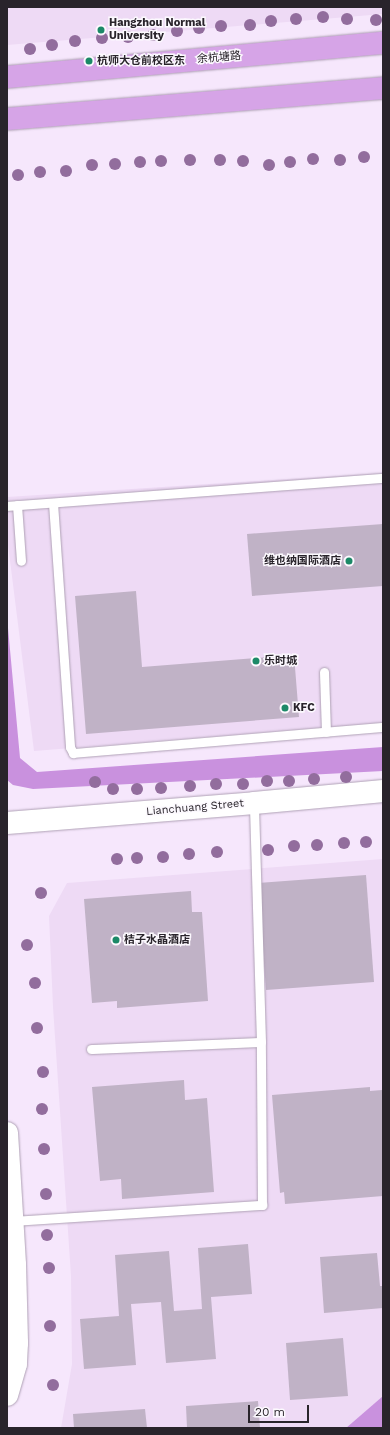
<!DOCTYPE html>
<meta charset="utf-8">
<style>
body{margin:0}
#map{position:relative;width:390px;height:1435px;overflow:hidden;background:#f6e7fc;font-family:"Work Sans","Noto Sans SC",sans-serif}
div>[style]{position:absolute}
.built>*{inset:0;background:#eedaf5}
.forest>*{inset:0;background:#c991de}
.building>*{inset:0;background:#c0b2c6}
.roads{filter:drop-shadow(0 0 1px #afa1b5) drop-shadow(0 0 1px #afa1b5)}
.service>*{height:9px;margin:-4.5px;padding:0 4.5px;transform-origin:4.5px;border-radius:4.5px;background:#fff}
.tertiary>*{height:22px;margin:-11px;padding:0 11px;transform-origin:11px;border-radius:11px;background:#fff}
.primary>*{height:22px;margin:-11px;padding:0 11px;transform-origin:11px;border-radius:11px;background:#d6a4e7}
.trees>*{width:12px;height:12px;margin:-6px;border-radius:50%;background:#926d9d}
.dots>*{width:11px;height:11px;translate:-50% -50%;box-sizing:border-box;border:2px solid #fcf9fe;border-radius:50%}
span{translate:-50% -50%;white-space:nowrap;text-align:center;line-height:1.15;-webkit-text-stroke:3px #fcf9fe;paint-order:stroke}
.poi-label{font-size:11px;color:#29242b;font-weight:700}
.left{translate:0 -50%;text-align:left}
.right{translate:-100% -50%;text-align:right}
.street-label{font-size:11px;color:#29242b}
.frame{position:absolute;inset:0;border:8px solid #29242b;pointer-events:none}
.scale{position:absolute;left:248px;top:1405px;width:61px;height:18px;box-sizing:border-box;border:2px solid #29242b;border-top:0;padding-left:5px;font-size:12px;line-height:14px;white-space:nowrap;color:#29242b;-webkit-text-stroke:3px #fcf9fe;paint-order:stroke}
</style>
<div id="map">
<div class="built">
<div style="clip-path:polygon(7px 7px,383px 7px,383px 14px,7px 45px)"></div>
<div style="clip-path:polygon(383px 473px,383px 723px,34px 751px,7px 537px,7px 497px)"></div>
<div style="clip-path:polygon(383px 859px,383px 1396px,346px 1428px,61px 1428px,72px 1364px,71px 1276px,53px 1007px,49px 916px,67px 883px)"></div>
</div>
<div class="forest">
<div style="clip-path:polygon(7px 617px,20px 758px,37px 772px,383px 747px,383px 771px,33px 789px,13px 785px,7px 780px)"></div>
<div style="clip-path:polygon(383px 1396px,383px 1428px,346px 1428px)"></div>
</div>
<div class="building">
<div style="clip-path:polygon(383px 524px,383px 586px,252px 596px,247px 534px)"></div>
<div style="clip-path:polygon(136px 591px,142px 667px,294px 655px,299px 717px,86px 734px,75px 596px)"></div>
<div style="clip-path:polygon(366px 875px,374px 982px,266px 990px,258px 883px)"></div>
<div style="clip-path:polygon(191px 891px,192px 912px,202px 912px,208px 1001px,117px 1008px,117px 1001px,92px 1003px,84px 899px)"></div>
<div style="clip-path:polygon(184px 1080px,185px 1100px,207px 1098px,214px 1192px,122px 1199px,121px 1179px,100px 1181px,92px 1087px)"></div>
<div style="clip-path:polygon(370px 1087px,370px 1091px,382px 1090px,383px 1196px,285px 1204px,284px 1192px,280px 1193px,272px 1095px)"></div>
<div style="clip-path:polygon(248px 1244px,252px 1294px,211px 1297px,216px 1359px,166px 1363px,161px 1302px,131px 1304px,136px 1365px,84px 1369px,80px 1319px,119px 1316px,115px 1255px,169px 1251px,174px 1311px,202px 1309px,198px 1248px)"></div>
<div style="clip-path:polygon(377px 1253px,380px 1286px,383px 1286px,383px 1308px,324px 1313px,320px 1257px)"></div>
<div style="clip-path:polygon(343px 1338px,348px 1396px,290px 1400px,286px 1343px)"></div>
<div style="clip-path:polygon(258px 1401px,260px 1428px,187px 1428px,186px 1406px)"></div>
<div style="clip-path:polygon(145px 1409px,147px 1428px,74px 1428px,73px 1414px)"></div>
</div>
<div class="roads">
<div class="service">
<div style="left:53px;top:503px;width:245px;rotate:86deg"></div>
<div style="left:70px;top:747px;width:7px;rotate:63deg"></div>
<div style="left:73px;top:753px;width:311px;rotate:-4.8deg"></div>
<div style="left:17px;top:505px;width:56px;rotate:85.9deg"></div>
<div style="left:7px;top:506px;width:377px;rotate:-4.3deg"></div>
<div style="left:324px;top:672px;width:60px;rotate:88.1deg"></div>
<div style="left:91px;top:1049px;width:170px;rotate:-2.4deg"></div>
<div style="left:13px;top:1221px;width:250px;rotate:-3.7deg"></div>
<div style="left:262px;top:1205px;width:163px;rotate:-90.4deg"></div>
<div style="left:261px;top:1042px;width:239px;rotate:-91.7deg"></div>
</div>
<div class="tertiary">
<div style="left:7px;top:823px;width:248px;rotate:-4.6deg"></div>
<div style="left:254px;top:803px;width:130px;rotate:-5.3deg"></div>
<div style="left:7px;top:1133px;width:132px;rotate:86.5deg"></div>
<div style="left:15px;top:1265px;width:78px;rotate:88.5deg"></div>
<div style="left:17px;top:1343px;width:21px;rotate:93deg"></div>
<div style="left:16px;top:1364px;width:32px;rotate:106deg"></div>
</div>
<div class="primary">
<div style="left:7px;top:77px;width:378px;rotate:-5.2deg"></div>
<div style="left:7px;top:119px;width:377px;rotate:-4.7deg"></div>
</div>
</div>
<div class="trees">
<div style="left:323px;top:17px"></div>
<div style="left:296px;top:19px"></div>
<div style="left:347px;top:19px"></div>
<div style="left:376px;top:20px"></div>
<div style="left:271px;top:21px"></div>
<div style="left:250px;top:25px"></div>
<div style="left:221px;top:26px"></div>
<div style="left:199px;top:28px"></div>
<div style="left:177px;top:31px"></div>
<div style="left:153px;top:35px"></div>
<div style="left:128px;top:37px"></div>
<div style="left:102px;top:38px"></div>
<div style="left:75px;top:41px"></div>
<div style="left:52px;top:45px"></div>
<div style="left:30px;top:49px"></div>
<div style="left:364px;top:157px"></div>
<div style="left:313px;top:159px"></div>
<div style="left:190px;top:160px"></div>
<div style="left:220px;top:160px"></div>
<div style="left:340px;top:160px"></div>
<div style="left:161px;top:161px"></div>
<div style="left:243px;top:161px"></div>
<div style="left:140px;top:162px"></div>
<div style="left:290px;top:162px"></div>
<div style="left:115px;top:164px"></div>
<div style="left:92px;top:165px"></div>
<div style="left:269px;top:165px"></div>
<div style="left:66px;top:171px"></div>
<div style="left:40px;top:172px"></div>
<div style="left:18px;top:175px"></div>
<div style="left:346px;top:777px"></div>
<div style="left:314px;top:779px"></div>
<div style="left:267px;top:781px"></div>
<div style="left:289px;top:781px"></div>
<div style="left:95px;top:782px"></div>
<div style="left:216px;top:784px"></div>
<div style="left:243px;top:784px"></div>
<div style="left:190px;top:786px"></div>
<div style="left:161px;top:788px"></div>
<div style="left:113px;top:789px"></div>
<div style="left:137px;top:789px"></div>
<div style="left:366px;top:842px"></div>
<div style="left:344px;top:843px"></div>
<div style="left:317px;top:845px"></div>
<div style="left:294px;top:846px"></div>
<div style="left:268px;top:850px"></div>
<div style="left:217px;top:852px"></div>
<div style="left:189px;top:854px"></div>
<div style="left:163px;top:857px"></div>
<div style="left:137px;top:858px"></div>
<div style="left:117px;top:859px"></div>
<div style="left:41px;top:893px"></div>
<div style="left:27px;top:945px"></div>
<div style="left:35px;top:983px"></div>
<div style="left:37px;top:1028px"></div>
<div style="left:43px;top:1072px"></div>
<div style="left:42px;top:1109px"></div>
<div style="left:44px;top:1149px"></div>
<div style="left:46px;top:1194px"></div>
<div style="left:47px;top:1235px"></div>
<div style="left:49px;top:1268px"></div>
<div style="left:50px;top:1326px"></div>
<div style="left:53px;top:1385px"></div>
</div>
<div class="dots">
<div style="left:101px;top:30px;background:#1b8967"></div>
<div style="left:89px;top:61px;background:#1b8967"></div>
<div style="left:349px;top:561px;background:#1b8967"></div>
<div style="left:256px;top:661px;background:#1b8967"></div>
<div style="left:285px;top:708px;background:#1b8967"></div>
<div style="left:116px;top:940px;background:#1b8967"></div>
</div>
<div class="poi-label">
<span class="left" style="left:109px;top:30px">Hangzhou Normal<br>University</span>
<span class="left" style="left:97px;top:61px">杭师大仓前校区东</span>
<span class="right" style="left:341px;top:561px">维也纳国际酒店</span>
<span class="left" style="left:264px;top:661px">乐时城</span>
<span class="left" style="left:293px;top:708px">KFC</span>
<span class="left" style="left:124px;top:940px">桔子水晶酒店</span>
</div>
<div class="street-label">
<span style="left:219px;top:58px;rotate:-5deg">余杭塘路</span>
<span style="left:195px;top:808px;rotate:-5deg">Lianchuang Street</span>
</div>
<div class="frame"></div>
<div class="scale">20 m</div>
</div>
